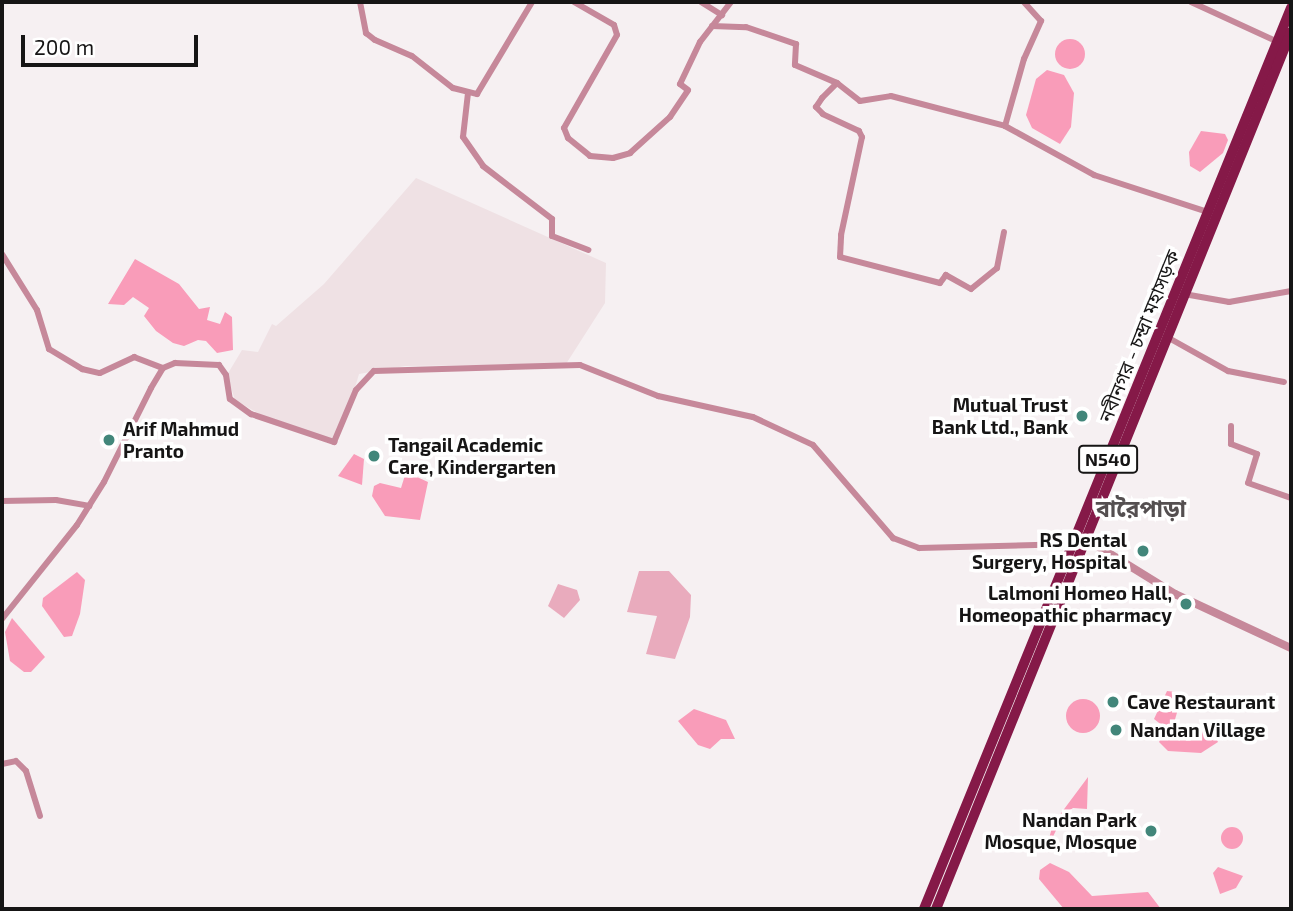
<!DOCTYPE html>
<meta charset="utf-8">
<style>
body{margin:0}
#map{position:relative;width:1293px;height:911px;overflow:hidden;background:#f6f0f2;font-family:"Exo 2","Noto Sans Bengali",sans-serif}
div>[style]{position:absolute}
.built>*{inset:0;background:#efe1e4}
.green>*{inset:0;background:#e9abbd}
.water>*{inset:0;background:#f99cb9}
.round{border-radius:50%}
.minor>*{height:6px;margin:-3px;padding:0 3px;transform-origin:3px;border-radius:3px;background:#c6889a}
.tertiary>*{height:8px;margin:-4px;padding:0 4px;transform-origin:4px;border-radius:4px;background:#c6889a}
.trunk>*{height:10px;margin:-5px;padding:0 5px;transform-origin:5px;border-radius:5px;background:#851948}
.dots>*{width:19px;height:19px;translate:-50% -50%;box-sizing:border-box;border:4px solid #fff;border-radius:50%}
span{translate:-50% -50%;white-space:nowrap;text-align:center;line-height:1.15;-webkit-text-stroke:7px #fff;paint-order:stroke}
.shield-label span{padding:2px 5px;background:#fff;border:2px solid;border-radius:5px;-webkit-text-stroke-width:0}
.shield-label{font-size:18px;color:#161515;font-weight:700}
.street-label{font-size:19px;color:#161515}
.poi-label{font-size:19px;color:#161515;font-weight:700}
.right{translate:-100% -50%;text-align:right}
.left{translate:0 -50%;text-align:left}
.quarter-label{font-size:23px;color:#544f50;font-weight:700}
.frame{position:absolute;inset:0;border:4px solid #161515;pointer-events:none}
.scale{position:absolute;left:21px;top:35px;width:177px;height:32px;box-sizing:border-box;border:4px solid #161515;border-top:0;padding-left:9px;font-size:21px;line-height:24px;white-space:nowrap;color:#161515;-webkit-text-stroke:5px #fff;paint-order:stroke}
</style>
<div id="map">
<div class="built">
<div style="clip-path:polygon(416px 178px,606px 263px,605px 303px,566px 364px,405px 366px,359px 374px,345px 421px,333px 440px,265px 417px,235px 400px,227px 375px,242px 350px,258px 352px,272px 324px,276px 326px,324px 284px)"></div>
</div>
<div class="green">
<div style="clip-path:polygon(639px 571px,669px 571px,691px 595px,690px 617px,675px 659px,646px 654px,657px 616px,627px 612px)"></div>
<div style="clip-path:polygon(558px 584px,577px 590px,580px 600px,564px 618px,548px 606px)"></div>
</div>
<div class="water">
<div class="round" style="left:1055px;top:39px;width:30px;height:30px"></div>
<div style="clip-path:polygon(1047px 70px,1064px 75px,1074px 93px,1071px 127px,1060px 144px,1032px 128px,1026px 115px,1036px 79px)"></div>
<div style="clip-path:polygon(1201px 131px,1225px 134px,1228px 140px,1223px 153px,1200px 172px,1190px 166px,1189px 152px)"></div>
<div style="clip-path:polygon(135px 259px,179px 284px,199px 309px,210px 307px,207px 320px,220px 324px,225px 312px,232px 317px,233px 350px,217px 353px,206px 341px,198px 340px,184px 346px,173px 343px,156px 331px,144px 316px,149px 308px,133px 297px,124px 305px,108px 304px)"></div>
<div style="clip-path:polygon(354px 454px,364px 459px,362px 485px,338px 476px)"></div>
<div style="clip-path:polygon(406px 472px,428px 482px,420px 520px,385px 516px,372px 496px,374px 486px,380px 483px,401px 488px)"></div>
<div style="clip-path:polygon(77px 572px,85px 580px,80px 614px,72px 636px,64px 637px,42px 606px,43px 598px)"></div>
<div style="clip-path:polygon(12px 618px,45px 657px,31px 672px,24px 672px,10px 661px,5px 632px)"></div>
<div style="clip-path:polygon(1167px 691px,1176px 692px,1180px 702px,1174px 723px,1163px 726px,1154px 719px)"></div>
<div class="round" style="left:1066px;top:699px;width:34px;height:34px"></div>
<div style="clip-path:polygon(694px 709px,726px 720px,735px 739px,721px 739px,710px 749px,698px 745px,678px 721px)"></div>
<div style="clip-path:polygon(1212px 730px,1218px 742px,1201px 753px,1168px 751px,1159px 742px,1164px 732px)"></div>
<div style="clip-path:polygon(1088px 777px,1087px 809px,1073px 808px,1064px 814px,1045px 853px,1053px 824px)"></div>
<div class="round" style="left:1221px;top:827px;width:22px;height:22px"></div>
<div style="clip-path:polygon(1050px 863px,1069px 872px,1092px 896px,1148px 892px,1161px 909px,1064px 909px,1039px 879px,1040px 870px)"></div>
<div style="clip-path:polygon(1218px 867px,1243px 876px,1236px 888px,1220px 894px,1213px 873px)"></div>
</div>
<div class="minor">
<div style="left:360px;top:2px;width:32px;rotate:79deg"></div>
<div style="left:366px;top:33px;width:11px;rotate:38deg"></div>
<div style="left:375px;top:40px;width:40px;rotate:23.4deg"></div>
<div style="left:412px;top:56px;width:52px;rotate:38deg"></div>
<div style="left:453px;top:88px;width:25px;rotate:14deg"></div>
<div style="left:477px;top:94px;width:107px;rotate:-59.1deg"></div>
<div style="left:574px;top:2px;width:46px;rotate:29.9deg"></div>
<div style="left:614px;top:25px;width:10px;rotate:73deg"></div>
<div style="left:617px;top:35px;width:107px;rotate:119.7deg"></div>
<div style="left:564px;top:128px;width:11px;rotate:68deg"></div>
<div style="left:568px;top:138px;width:28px;rotate:39deg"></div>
<div style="left:590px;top:156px;width:23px;rotate:5deg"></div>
<div style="left:613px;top:158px;width:18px;rotate:-16deg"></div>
<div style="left:630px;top:153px;width:54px;rotate:-42deg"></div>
<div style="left:670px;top:117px;width:32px;rotate:-56deg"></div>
<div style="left:688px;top:90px;width:10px;rotate:-143deg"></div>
<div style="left:680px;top:84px;width:47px;rotate:-64.5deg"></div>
<div style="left:700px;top:42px;width:51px;rotate:-52.2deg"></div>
<div style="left:701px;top:2px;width:25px;rotate:32deg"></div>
<div style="left:1191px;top:2px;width:96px;rotate:24.7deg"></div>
<div style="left:712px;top:26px;width:34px;rotate:2deg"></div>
<div style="left:746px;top:27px;width:53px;rotate:18.8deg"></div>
<div style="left:796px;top:44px;width:21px;rotate:93deg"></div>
<div style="left:795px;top:65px;width:46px;rotate:23.2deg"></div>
<div style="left:468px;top:93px;width:44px;rotate:96.5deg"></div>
<div style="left:463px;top:137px;width:35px;rotate:55deg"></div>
<div style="left:483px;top:166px;width:87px;rotate:37.5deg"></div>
<div style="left:552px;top:219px;width:17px;rotate:90deg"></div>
<div style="left:552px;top:236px;width:39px;rotate:21deg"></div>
<div style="left:1005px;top:126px;width:70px;rotate:-74.2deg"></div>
<div style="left:1024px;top:59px;width:42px;rotate:-65.9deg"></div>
<div style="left:1041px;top:21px;width:25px;rotate:-132deg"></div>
<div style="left:1004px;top:232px;width:37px;rotate:101deg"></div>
<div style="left:997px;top:268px;width:33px;rotate:141deg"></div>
<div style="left:971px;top:289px;width:29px;rotate:-151deg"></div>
<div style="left:946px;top:275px;width:10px;rotate:127deg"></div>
<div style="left:940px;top:283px;width:103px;rotate:-165.4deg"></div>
<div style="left:840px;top:257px;width:22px;rotate:-87deg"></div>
<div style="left:841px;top:235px;width:100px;rotate:-77.9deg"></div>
<div style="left:862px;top:137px;width:7px;rotate:-117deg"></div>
<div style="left:859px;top:131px;width:40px;rotate:-155deg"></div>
<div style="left:823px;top:114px;width:10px;rotate:-135deg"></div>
<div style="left:816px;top:107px;width:11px;rotate:-56deg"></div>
<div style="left:822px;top:98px;width:21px;rotate:-45deg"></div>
<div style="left:837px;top:83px;width:29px;rotate:38deg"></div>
<div style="left:860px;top:101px;width:31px;rotate:-9deg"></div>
<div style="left:891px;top:96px;width:118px;rotate:14.7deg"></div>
<div style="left:1005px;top:126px;width:102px;rotate:28.8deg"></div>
<div style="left:1094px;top:175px;width:120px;rotate:18deg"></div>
<div style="left:2px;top:254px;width:66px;rotate:58deg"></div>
<div style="left:37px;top:310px;width:41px;rotate:72.9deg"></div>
<div style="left:49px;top:349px;width:39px;rotate:31deg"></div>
<div style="left:82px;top:369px;width:18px;rotate:13deg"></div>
<div style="left:100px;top:373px;width:38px;rotate:-25deg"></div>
<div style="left:134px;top:357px;width:31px;rotate:21deg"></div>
<div style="left:1184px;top:294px;width:46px;rotate:10.1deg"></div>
<div style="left:1229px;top:302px;width:63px;rotate:-10.1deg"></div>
<div style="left:1167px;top:337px;width:70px;rotate:29.1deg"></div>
<div style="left:1228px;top:371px;width:57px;rotate:11.1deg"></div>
<div style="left:1231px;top:426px;width:18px;rotate:90deg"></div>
<div style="left:1231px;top:444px;width:28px;rotate:21deg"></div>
<div style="left:1257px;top:454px;width:30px;rotate:107deg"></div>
<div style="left:1248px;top:483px;width:46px;rotate:19.2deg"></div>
<div style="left:2px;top:501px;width:54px;rotate:-1.1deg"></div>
<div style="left:56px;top:500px;width:34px;rotate:10deg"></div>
<div style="left:2px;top:619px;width:120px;rotate:-51.4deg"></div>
<div style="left:77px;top:525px;width:51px;rotate:-57.9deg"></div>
<div style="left:104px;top:482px;width:105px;rotate:-63.4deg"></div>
<div style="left:151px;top:388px;width:23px;rotate:-59deg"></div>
<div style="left:163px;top:368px;width:13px;rotate:-23deg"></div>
<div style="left:175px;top:363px;width:44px;rotate:2.6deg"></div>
<div style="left:219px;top:365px;width:12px;rotate:55deg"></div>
<div style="left:226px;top:375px;width:24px;rotate:81deg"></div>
<div style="left:230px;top:399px;width:26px;rotate:36deg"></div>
<div style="left:251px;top:414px;width:88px;rotate:18.6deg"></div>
<div style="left:334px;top:442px;width:56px;rotate:-67.1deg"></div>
<div style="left:356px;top:390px;width:26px;rotate:-47deg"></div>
<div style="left:374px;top:371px;width:206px;rotate:-1.7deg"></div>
<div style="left:580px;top:365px;width:84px;rotate:21.7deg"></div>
<div style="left:658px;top:396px;width:97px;rotate:12.5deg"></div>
<div style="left:753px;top:417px;width:66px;rotate:25deg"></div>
<div style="left:813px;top:445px;width:123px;rotate:49.3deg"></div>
<div style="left:893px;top:538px;width:28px;rotate:21deg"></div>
<div style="left:919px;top:548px;width:155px;rotate:-1.5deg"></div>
<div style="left:2px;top:764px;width:14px;rotate:-12deg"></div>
<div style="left:16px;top:761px;width:14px;rotate:45deg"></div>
<div style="left:26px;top:771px;width:47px;rotate:72.7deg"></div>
</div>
<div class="tertiary">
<div style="left:1086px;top:539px;width:105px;rotate:31.7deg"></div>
<div style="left:1175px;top:594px;width:128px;rotate:25deg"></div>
</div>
<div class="trunk">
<div style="left:924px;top:909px;width:973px;rotate:-67.84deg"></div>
<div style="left:936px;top:909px;width:946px;rotate:-67.96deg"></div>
</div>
<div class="dots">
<div style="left:1082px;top:416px;background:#42867a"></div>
<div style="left:109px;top:440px;background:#42867a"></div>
<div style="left:374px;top:456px;background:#42867a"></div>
<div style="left:1143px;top:551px;background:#42867a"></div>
<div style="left:1186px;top:604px;background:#42867a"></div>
<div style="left:1113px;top:702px;background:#42867a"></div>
<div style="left:1116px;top:730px;background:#42867a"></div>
<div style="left:1151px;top:831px;background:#42867a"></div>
</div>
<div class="shield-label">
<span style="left:1108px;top:459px">N540</span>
</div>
<div class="street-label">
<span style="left:1139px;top:336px;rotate:-68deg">নবীনগর - চন্দ্রা মহাসড়ক</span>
</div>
<div class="poi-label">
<span class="right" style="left:1068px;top:416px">Mutual Trust<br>Bank Ltd., Bank</span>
<span class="left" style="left:123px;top:440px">Arif Mahmud<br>Pranto</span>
<span class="left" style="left:388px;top:456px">Tangail Academic<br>Care, Kindergarten</span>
<span class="right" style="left:1127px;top:551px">RS Dental<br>Surgery, Hospital</span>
<span class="right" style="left:1172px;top:604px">Lalmoni Homeo Hall,<br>Homeopathic pharmacy</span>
<span class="left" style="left:1127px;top:702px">Cave Restaurant</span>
<span class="left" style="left:1130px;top:730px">Nandan Village</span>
<span class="right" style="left:1137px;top:831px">Nandan Park<br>Mosque, Mosque</span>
</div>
<div class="quarter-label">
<span style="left:1141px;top:508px">বারৈপাড়া</span>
</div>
<div class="frame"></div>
<div class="scale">200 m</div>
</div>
